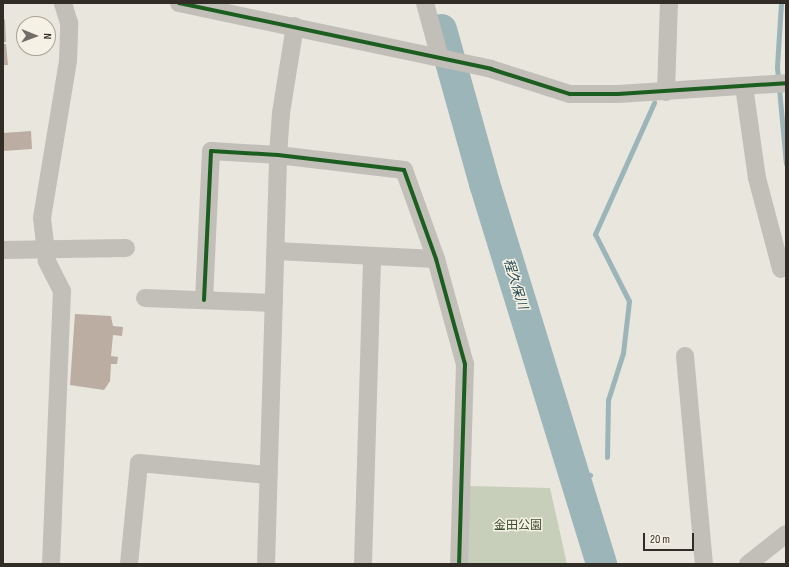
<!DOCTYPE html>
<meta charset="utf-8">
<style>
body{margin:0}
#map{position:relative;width:789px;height:567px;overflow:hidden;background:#e9e6de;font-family:"Sofia Sans Condensed","Noto Sans JP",sans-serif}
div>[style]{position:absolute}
.green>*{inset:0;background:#c7ceb9}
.stream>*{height:5px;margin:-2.5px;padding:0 2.5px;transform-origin:2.5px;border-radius:2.5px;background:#9cb5b8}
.river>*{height:31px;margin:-15.5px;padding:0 15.5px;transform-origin:15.5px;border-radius:15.5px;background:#9cb5b8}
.building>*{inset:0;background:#bbada2}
.street>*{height:18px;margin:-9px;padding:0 9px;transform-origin:9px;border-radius:9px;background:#c2beb8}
.cycleway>*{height:4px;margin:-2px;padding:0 2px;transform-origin:2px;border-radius:2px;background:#1b5e20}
span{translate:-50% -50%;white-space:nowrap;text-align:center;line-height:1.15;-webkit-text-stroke:3px #f6f1e5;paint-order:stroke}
.park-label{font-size:12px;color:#3d4d2d}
.water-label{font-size:13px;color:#21464f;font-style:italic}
.frame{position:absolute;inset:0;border:4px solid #322c26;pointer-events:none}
.north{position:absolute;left:16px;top:16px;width:40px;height:40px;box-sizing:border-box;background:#f6f1e5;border:1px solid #a8a299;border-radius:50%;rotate:91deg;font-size:11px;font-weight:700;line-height:16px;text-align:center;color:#322c26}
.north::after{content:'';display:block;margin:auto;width:14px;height:18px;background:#726d66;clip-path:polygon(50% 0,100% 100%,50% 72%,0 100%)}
.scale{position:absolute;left:643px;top:533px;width:51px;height:18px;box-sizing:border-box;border:2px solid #322c26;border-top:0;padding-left:5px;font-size:12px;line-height:14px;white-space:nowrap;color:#322c26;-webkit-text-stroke:3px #f6f1e5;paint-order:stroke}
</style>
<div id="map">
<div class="green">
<div style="clip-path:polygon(469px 486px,550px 488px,567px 564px,467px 564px)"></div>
</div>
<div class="stream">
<div style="left:781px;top:3px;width:64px;rotate:93.6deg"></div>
<div style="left:777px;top:67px;width:97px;rotate:84.7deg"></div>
<div style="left:607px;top:457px;width:57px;rotate:-89deg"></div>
<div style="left:608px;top:400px;width:49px;rotate:-72.3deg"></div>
<div style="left:623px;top:353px;width:52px;rotate:-83.4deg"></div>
<div style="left:629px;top:301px;width:75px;rotate:-116.9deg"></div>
<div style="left:595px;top:234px;width:144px;rotate:-65.8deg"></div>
<div style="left:577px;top:484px;width:16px;rotate:-35deg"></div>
</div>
<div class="river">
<div style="left:441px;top:29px;width:160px;rotate:74.4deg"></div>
<div style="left:484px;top:183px;width:399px;rotate:72.9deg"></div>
</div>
<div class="building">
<div style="clip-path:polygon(5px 19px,6px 42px,3px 42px,3px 20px)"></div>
<div style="clip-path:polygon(3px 44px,6px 44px,8px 65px,3px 65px)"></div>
<div style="clip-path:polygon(31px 131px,32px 149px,3px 151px,3px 133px)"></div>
<div style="clip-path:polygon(75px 314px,111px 316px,113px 326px,123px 327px,122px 336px,113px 335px,111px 356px,118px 357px,117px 364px,111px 364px,110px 381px,104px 390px,70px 385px)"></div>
</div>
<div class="street">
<div style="left:179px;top:3px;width:319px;rotate:11.9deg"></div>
<div style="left:491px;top:69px;width:83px;rotate:17.6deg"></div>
<div style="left:570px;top:94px;width:48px"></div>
<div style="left:618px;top:94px;width:168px;rotate:-3.7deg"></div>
<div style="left:425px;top:3px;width:57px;rotate:74.7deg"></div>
<div style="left:744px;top:86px;width:93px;rotate:82deg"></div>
<div style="left:757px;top:178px;width:94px;rotate:75.2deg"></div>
<div style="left:666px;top:92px;width:89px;rotate:-88.1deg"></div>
<div style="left:3px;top:250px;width:123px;rotate:-0.9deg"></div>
<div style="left:276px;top:251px;width:160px;rotate:2.9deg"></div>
<div style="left:145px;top:298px;width:129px;rotate:2.2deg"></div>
<div style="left:204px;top:300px;width:149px;rotate:-87.3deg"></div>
<div style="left:211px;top:151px;width:67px;rotate:3.4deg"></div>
<div style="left:278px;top:155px;width:127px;rotate:6.8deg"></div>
<div style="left:404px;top:170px;width:95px;rotate:70.2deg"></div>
<div style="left:436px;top:259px;width:109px;rotate:74.6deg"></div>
<div style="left:465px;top:364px;width:200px;rotate:91.7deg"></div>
<div style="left:685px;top:356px;width:209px;rotate:84.8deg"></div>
<div style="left:51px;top:564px;width:273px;rotate:-87.7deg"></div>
<div style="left:62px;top:291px;width:34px;rotate:-117deg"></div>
<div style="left:47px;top:261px;width:43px;rotate:-96.6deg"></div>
<div style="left:42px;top:218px;width:159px;rotate:-80.6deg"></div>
<div style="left:68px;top:61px;width:38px;rotate:-88deg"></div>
<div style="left:69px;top:23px;width:21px;rotate:-107deg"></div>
<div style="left:129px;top:564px;width:101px;rotate:-84.3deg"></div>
<div style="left:139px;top:463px;width:130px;rotate:5.3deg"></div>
<div style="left:266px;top:564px;width:409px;rotate:-88.3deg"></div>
<div style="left:278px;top:155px;width:42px;rotate:-85.9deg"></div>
<div style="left:281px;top:113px;width:88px;rotate:-80.9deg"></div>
<div style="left:363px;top:564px;width:308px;rotate:-88.3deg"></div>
<div style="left:748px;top:564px;width:48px;rotate:-38.3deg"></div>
</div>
<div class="cycleway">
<div style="left:179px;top:3px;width:319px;rotate:11.9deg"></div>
<div style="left:491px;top:69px;width:83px;rotate:17.6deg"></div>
<div style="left:570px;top:94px;width:48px"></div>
<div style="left:618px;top:94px;width:168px;rotate:-3.7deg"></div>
<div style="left:204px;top:300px;width:149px;rotate:-87.3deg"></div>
<div style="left:211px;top:151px;width:67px;rotate:3.4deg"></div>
<div style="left:278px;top:155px;width:127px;rotate:6.8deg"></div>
<div style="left:404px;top:170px;width:95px;rotate:70.2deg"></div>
<div style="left:436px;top:259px;width:109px;rotate:74.6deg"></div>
<div style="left:465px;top:364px;width:200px;rotate:91.7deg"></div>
</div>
<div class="park-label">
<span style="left:518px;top:526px">金田公園</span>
</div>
<div class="water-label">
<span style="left:515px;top:284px;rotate:73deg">程久保川</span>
</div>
<div class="frame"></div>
<div class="north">N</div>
<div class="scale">20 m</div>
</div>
